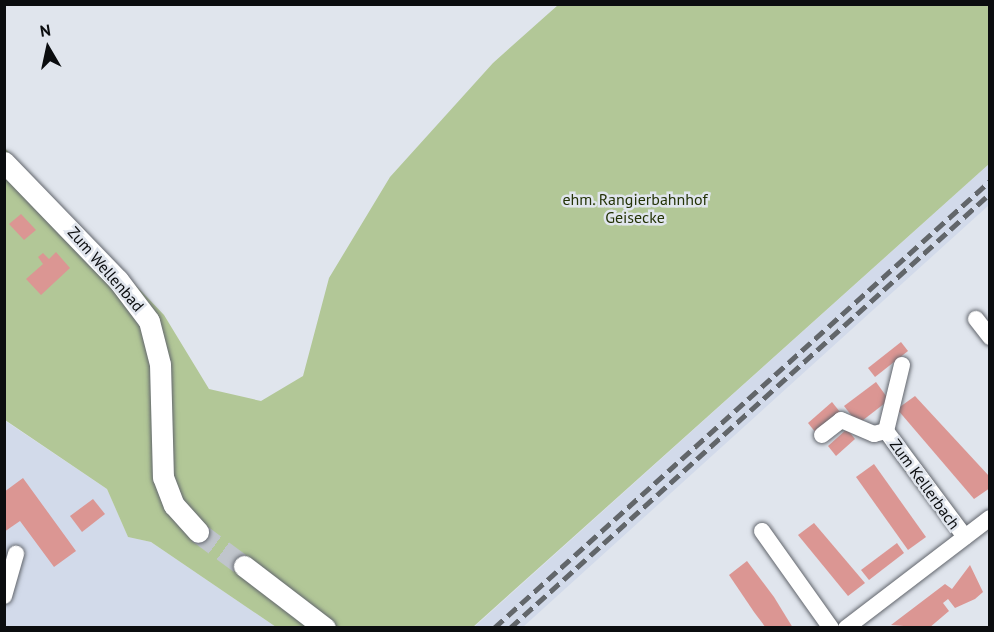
<!DOCTYPE html>
<style>
body{margin:0}
#map{position:relative;width:994px;height:632px;overflow:hidden;background:#e0e5ed;font-family:"PT Sans",sans-serif}
div>[style]{position:absolute}
.built>*{inset:0;background:#d2daea}
.green>*{inset:0;background:#b2c797}
.building>*{inset:0;background:#db9693}
.major-tunnel>*{height:21px;margin-top:-10.5px;transform-origin:0;background:repeating-linear-gradient(90deg,#c0c5cc 0 21px,transparent 0 31px)}
.roads{filter:drop-shadow(0 0 2px #61656c) drop-shadow(0 0 2px #61656c)}
.minor>*{height:16px;margin:-8px;padding:0 8px;transform-origin:8px;border-radius:8px;background:#fff}
.major>*{height:21px;margin:-10.5px;padding:0 10.5px;transform-origin:10.5px;border-radius:10.5px;background:#fff}
.rail>*{height:4.5px;margin-top:-2.25px;transform-origin:0;background:repeating-linear-gradient(90deg,#62666a 0 12px,transparent 0 18px)}
span{translate:-50% -50%;white-space:nowrap;text-align:center;line-height:1.15;-webkit-text-stroke:5px #e0e5ed;paint-order:stroke}
.park-label{font-size:16px;color:#243307}
.street-label{font-size:16px;color:#0b0d0f}
.frame{position:absolute;inset:0;border:6px solid #0b0d0f;pointer-events:none}
.north{position:absolute;left:18px;top:18px;width:60px;height:60px;-webkit-text-stroke:4px #e0e5ed;paint-order:stroke;rotate:351deg;font-size:16px;font-weight:700;line-height:24px;text-align:center;color:#0b0d0f}
.north::after{content:'';display:block;margin:auto;width:21px;height:27px;background:#0b0d0f;clip-path:polygon(50% 0,100% 100%,50% 72%,0 100%)}
</style>
<div id="map">
<div class="built">
<div style="clip-path:polygon(989px 164px,989px 205px,523px 627px,473px 628px)"></div>
<div style="clip-path:polygon(4px 420px,107px 489px,128px 537px,151px 542px,276px 627px,5px 627px)"></div>
</div>
<div class="green">
<div style="clip-path:polygon(558px 5px,989px 5px,989px 164px,473px 627px,276px 627px,151px 542px,128px 537px,107px 489px,5px 420px,4px 147px,164px 315px,209px 389px,261px 401px,303px 376px,329px 278px,390px 177px,493px 63px)"></div>
</div>
<div class="building">
<div style="clip-path:polygon(21px 214px,36px 230px,24px 240px,9px 224px)"></div>
<div style="clip-path:polygon(56px 252px,70px 268px,41px 295px,26px 279px,43px 264px,38px 257px,43px 253px,49px 259px)"></div>
<div style="clip-path:polygon(901px 342px,908px 351px,875px 377px,868px 368px)"></div>
<div style="clip-path:polygon(876px 382px,889px 400px,858px 424px,844px 406px)"></div>
<div style="clip-path:polygon(915px 396px,989px 476px,990px 488px,974px 499px,897px 409px)"></div>
<div style="clip-path:polygon(832px 402px,840px 412px,816px 433px,808px 423px)"></div>
<div style="clip-path:polygon(847px 429px,855px 439px,836px 456px,828px 446px)"></div>
<div style="clip-path:polygon(874px 464px,926px 537px,908px 550px,856px 477px)"></div>
<div style="clip-path:polygon(23px 478px,76px 551px,54px 567px,20px 521px,4px 532px,4px 492px)"></div>
<div style="clip-path:polygon(93px 499px,105px 514px,82px 532px,70px 516px)"></div>
<div style="clip-path:polygon(814px 523px,865px 583px,848px 596px,798px 535px)"></div>
<div style="clip-path:polygon(897px 543px,904px 553px,869px 580px,861px 570px)"></div>
<div style="clip-path:polygon(747px 561px,774px 597px,793px 628px,766px 628px,754px 612px,729px 575px)"></div>
<div style="clip-path:polygon(970px 565px,983px 592px,975px 599px,955px 608px,948px 599px,943px 603px,949px 611px,929px 628px,891px 625px,945px 584px,952px 589px)"></div>
</div>
<div class="major-tunnel">
<div style="left:198px;top:532px;width:57px;rotate:36.5deg"></div>
</div>
<div class="roads">
<div class="minor">
<div style="left:976px;top:319px;width:23px;rotate:52deg"></div>
<div style="left:886px;top:431px;width:132px;rotate:53.3deg"></div>
<div style="left:822px;top:435px;width:24px;rotate:-38deg"></div>
<div style="left:841px;top:420px;width:36px;rotate:23deg"></div>
<div style="left:874px;top:434px;width:12px;rotate:-14deg"></div>
<div style="left:886px;top:431px;width:68px;rotate:-76.4deg"></div>
<div style="left:762px;top:531px;width:119px;rotate:54.6deg"></div>
<div style="left:4px;top:596px;width:44px;rotate:-74.1deg"></div>
<div style="left:846px;top:628px;width:181px;rotate:-37.4deg"></div>
</div>
<div class="major">
<div style="left:4px;top:162px;width:164px;rotate:46deg"></div>
<div style="left:118px;top:280px;width:51px;rotate:52.9deg"></div>
<div style="left:149px;top:321px;width:44px;rotate:75.7deg"></div>
<div style="left:160px;top:364px;width:113px;rotate:88.5deg"></div>
<div style="left:163px;top:477px;width:30px;rotate:69deg"></div>
<div style="left:174px;top:505px;width:36px;rotate:48deg"></div>
<div style="left:244px;top:566px;width:102px;rotate:37.4deg"></div>
</div>
</div>
<div class="rail">
<div style="left:494px;top:628px;width:668px;rotate:-42.03deg"></div>
<div style="left:510px;top:628px;width:642px;rotate:-42.16deg"></div>
</div>
<div class="park-label">
<span style="left:635px;top:208px">ehm. Rangierbahnhof<br>Geisecke</span>
</div>
<div class="street-label">
<span style="left:106px;top:269px;rotate:49deg">Zum Wellenbad</span>
<span style="left:925px;top:484px;rotate:54deg">Zum Kellerbach</span>
</div>
<div class="frame"></div>
<div class="north">N</div>
</div>
